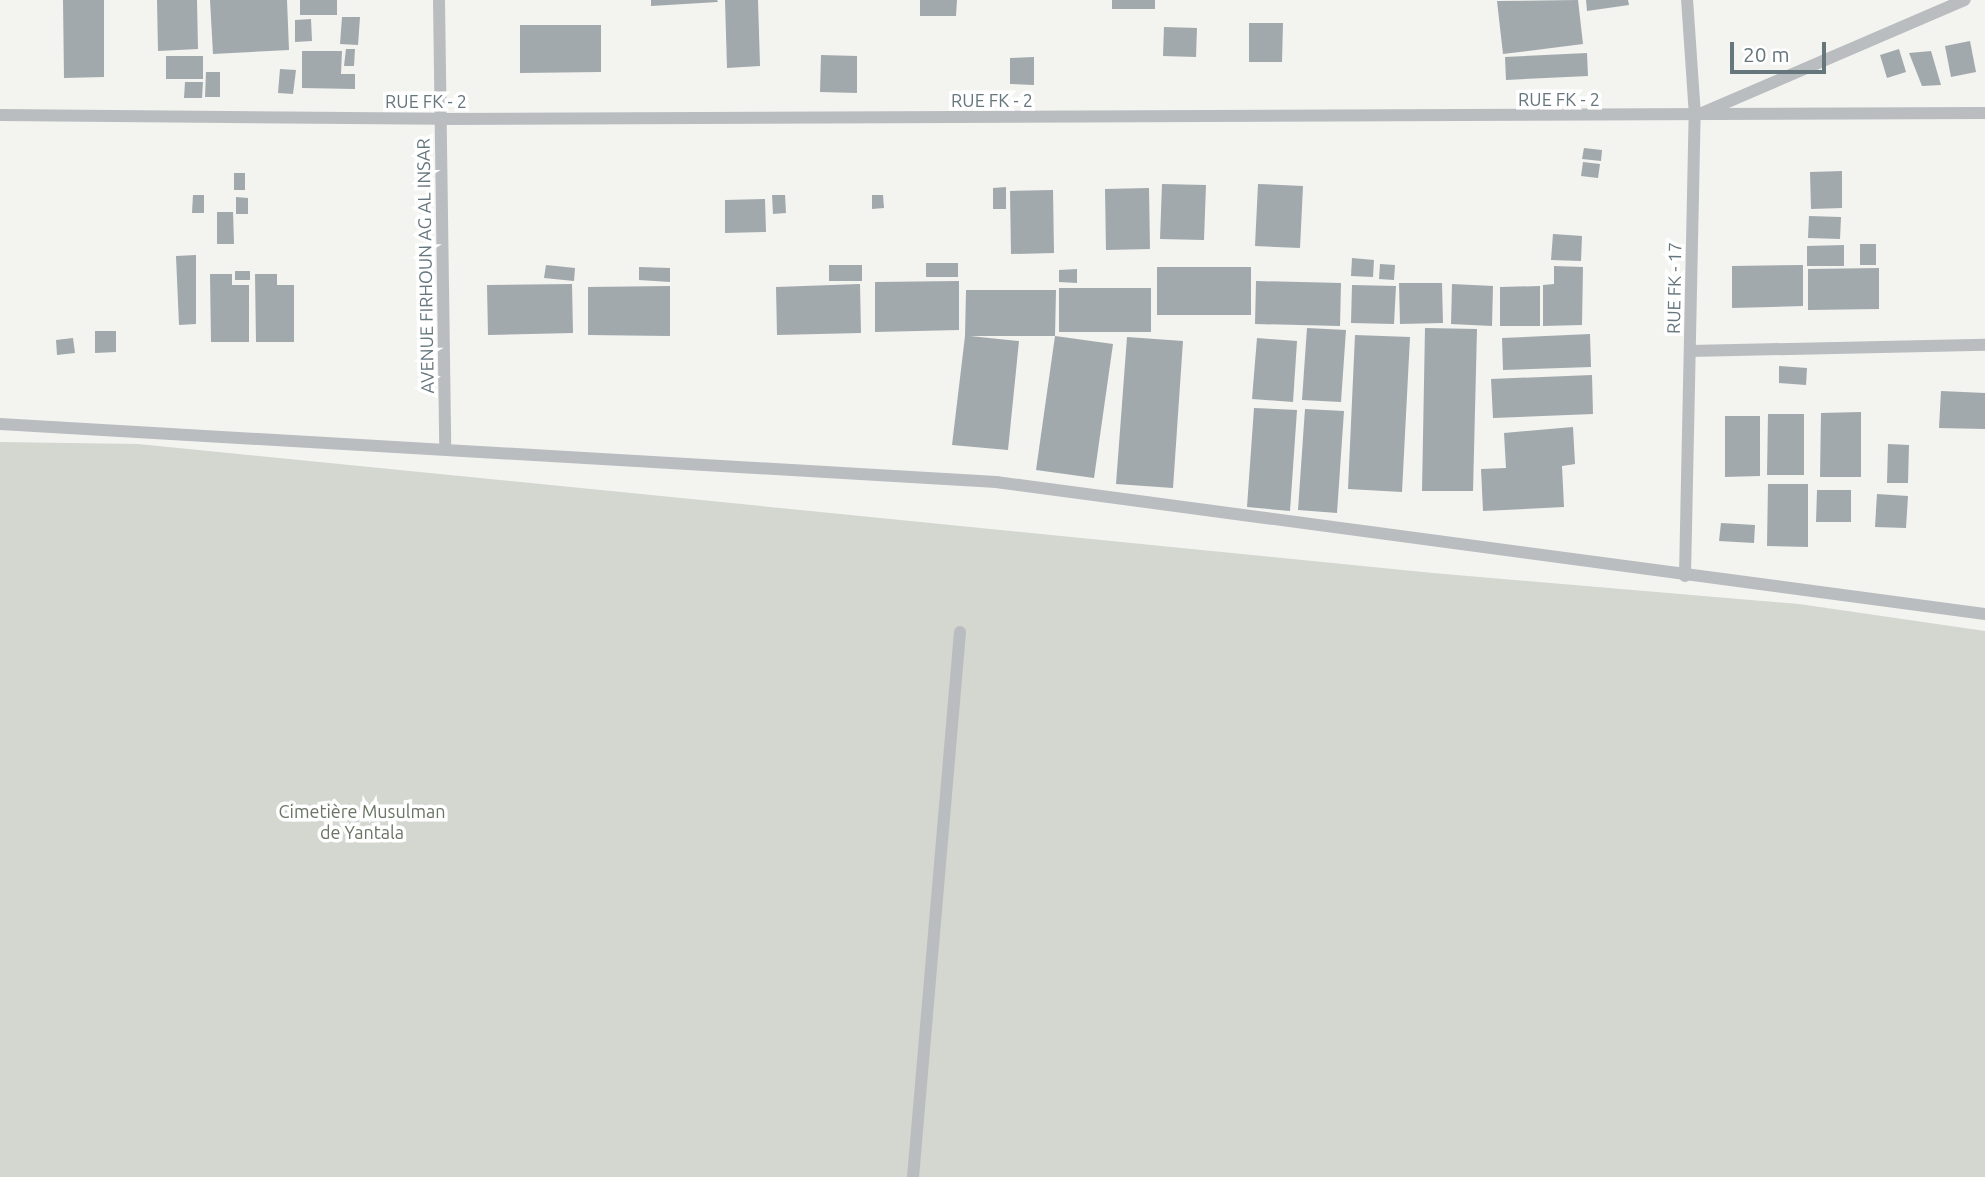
<!DOCTYPE html>
<meta charset="utf-8">
<style>
body{margin:0}
#map{position:relative;width:1985px;height:1177px;overflow:hidden;background:#f3f3f0;font-family:Ubuntu,sans-serif}
div>[style]{position:absolute}
.green>*{inset:0;background:#d3d7d0}
.building>*{inset:0;background:#a1a9ac}
.minor>*{height:12px;margin:-6px;padding:0 6px;transform-origin:6px;border-radius:6px;background:#b9bdc0}
span{translate:-50% -50%;white-space:nowrap;text-align:center;line-height:1.15;-webkit-text-stroke:7px #fff;paint-order:stroke}
.street-label{font-size:18px;color:#66767d}
.park-label{font-size:18px;color:#697564}
.scale{position:absolute;left:1730px;top:42px;width:96px;height:32px;box-sizing:border-box;border:4px solid #66767d;border-top:0;padding-left:9px;font-size:21px;line-height:24px;white-space:nowrap;color:#66767d;-webkit-text-stroke:5px #fff;paint-order:stroke}
</style>
<div id="map">
<div class="green">
<div style="clip-path:polygon(0 442px,138px 444px,1433px 573px,1799px 604px,1985px 631px,1985px 1177px,0 1177px)"></div>
</div>
<div class="building">
<div style="clip-path:polygon(63px 0,104px 0,104px 77px,64px 78px)"></div>
<div style="clip-path:polygon(157px 0,197px 0,198px 49px,158px 51px)"></div>
<div style="clip-path:polygon(210px 0,287px 0,289px 50px,213px 54px)"></div>
<div style="clip-path:polygon(300px 0,337px 0,337px 15px,300px 15px)"></div>
<div style="clip-path:polygon(651px 0,717px 0,718px 2px,651px 6px)"></div>
<div style="clip-path:polygon(725px 0,758px 0,760px 66px,727px 68px)"></div>
<div style="clip-path:polygon(920px 0,957px 0,956px 16px,920px 16px)"></div>
<div style="clip-path:polygon(1112px 0,1155px 0,1155px 9px,1112px 9px)"></div>
<div style="clip-path:polygon(1578px 0,1583px 44px,1503px 54px,1497px 1px)"></div>
<div style="clip-path:polygon(1586px 0,1628px 0,1629px 5px,1587px 11px)"></div>
<div style="clip-path:polygon(342px 17px,360px 17px,358px 45px,340px 44px)"></div>
<div style="clip-path:polygon(311px 19px,312px 41px,295px 42px,295px 20px)"></div>
<div style="clip-path:polygon(1249px 23px,1283px 23px,1282px 62px,1249px 62px)"></div>
<div style="clip-path:polygon(520px 25px,601px 25px,601px 72px,520px 73px)"></div>
<div style="clip-path:polygon(1164px 27px,1197px 28px,1196px 57px,1163px 56px)"></div>
<div style="clip-path:polygon(1970px 41px,1976px 72px,1951px 77px,1945px 46px)"></div>
<div style="clip-path:polygon(346px 49px,355px 49px,354px 66px,344px 66px)"></div>
<div style="clip-path:polygon(1899px 49px,1906px 72px,1887px 78px,1880px 55px)"></div>
<div style="clip-path:polygon(302px 51px,342px 51px,341px 74px,355px 74px,355px 89px,302px 88px)"></div>
<div style="clip-path:polygon(1931px 51px,1941px 85px,1922px 86px,1909px 53px)"></div>
<div style="clip-path:polygon(1587px 53px,1588px 76px,1506px 80px,1505px 57px)"></div>
<div style="clip-path:polygon(821px 55px,857px 56px,857px 93px,820px 92px)"></div>
<div style="clip-path:polygon(166px 56px,203px 56px,203px 79px,166px 79px)"></div>
<div style="clip-path:polygon(1034px 57px,1034px 85px,1010px 84px,1010px 58px)"></div>
<div style="clip-path:polygon(280px 69px,296px 70px,293px 94px,278px 93px)"></div>
<div style="clip-path:polygon(206px 72px,220px 72px,220px 97px,205px 97px)"></div>
<div style="clip-path:polygon(185px 82px,203px 82px,202px 98px,184px 98px)"></div>
<div style="clip-path:polygon(1584px 148px,1602px 150px,1601px 161px,1582px 159px)"></div>
<div style="clip-path:polygon(1583px 162px,1600px 164px,1598px 178px,1581px 176px)"></div>
<div style="clip-path:polygon(1842px 171px,1842px 208px,1811px 209px,1810px 172px)"></div>
<div style="clip-path:polygon(234px 173px,245px 173px,245px 190px,234px 190px)"></div>
<div style="clip-path:polygon(1162px 184px,1206px 185px,1204px 240px,1160px 239px)"></div>
<div style="clip-path:polygon(1258px 184px,1303px 186px,1300px 248px,1255px 246px)"></div>
<div style="clip-path:polygon(1006px 187px,1006px 209px,993px 209px,993px 188px)"></div>
<div style="clip-path:polygon(1149px 188px,1150px 249px,1106px 250px,1105px 189px)"></div>
<div style="clip-path:polygon(1053px 190px,1054px 253px,1011px 254px,1010px 191px)"></div>
<div style="clip-path:polygon(193px 195px,204px 195px,204px 213px,192px 213px)"></div>
<div style="clip-path:polygon(772px 195px,785px 195px,786px 213px,773px 214px)"></div>
<div style="clip-path:polygon(872px 195px,883px 195px,884px 208px,872px 209px)"></div>
<div style="clip-path:polygon(236px 197px,248px 198px,248px 214px,236px 214px)"></div>
<div style="clip-path:polygon(765px 199px,766px 232px,725px 233px,725px 200px)"></div>
<div style="clip-path:polygon(217px 212px,233px 212px,234px 244px,217px 244px)"></div>
<div style="clip-path:polygon(1809px 216px,1841px 217px,1840px 239px,1808px 238px)"></div>
<div style="clip-path:polygon(1553px 234px,1582px 236px,1581px 261px,1551px 260px)"></div>
<div style="clip-path:polygon(1860px 244px,1876px 244px,1876px 265px,1860px 265px)"></div>
<div style="clip-path:polygon(1844px 245px,1844px 266px,1807px 266px,1807px 246px)"></div>
<div style="clip-path:polygon(196px 255px,196px 324px,179px 325px,176px 256px)"></div>
<div style="clip-path:polygon(1352px 258px,1374px 260px,1373px 277px,1351px 276px)"></div>
<div style="clip-path:polygon(926px 263px,958px 263px,958px 277px,926px 277px)"></div>
<div style="clip-path:polygon(1380px 264px,1395px 265px,1394px 280px,1379px 279px)"></div>
<div style="clip-path:polygon(546px 265px,575px 268px,574px 281px,544px 278px)"></div>
<div style="clip-path:polygon(829px 265px,862px 265px,862px 281px,829px 281px)"></div>
<div style="clip-path:polygon(1803px 265px,1803px 306px,1732px 308px,1732px 266px)"></div>
<div style="clip-path:polygon(1554px 266px,1583px 267px,1582px 325px,1543px 326px,1543px 285px,1554px 284px)"></div>
<div style="clip-path:polygon(639px 267px,670px 268px,670px 282px,639px 280px)"></div>
<div style="clip-path:polygon(1157px 267px,1251px 267px,1251px 315px,1157px 315px)"></div>
<div style="clip-path:polygon(1879px 268px,1879px 309px,1808px 310px,1808px 269px)"></div>
<div style="clip-path:polygon(1077px 269px,1077px 283px,1059px 282px,1059px 270px)"></div>
<div style="clip-path:polygon(235px 271px,250px 271px,250px 280px,235px 280px)"></div>
<div style="clip-path:polygon(210px 274px,232px 274px,232px 285px,249px 285px,249px 342px,211px 342px)"></div>
<div style="clip-path:polygon(255px 274px,277px 274px,277px 285px,294px 285px,294px 342px,256px 342px)"></div>
<div style="clip-path:polygon(959px 281px,959px 330px,875px 332px,875px 282px)"></div>
<div style="clip-path:polygon(1256px 281px,1341px 283px,1340px 326px,1255px 324px)"></div>
<div style="clip-path:polygon(1399px 283px,1442px 283px,1443px 323px,1400px 324px)"></div>
<div style="clip-path:polygon(572px 284px,573px 333px,488px 335px,487px 285px)"></div>
<div style="clip-path:polygon(860px 284px,861px 333px,777px 335px,776px 287px)"></div>
<div style="clip-path:polygon(1452px 284px,1493px 286px,1492px 326px,1451px 324px)"></div>
<div style="clip-path:polygon(1352px 285px,1396px 286px,1394px 324px,1351px 323px)"></div>
<div style="clip-path:polygon(670px 286px,670px 336px,588px 335px,588px 287px)"></div>
<div style="clip-path:polygon(1540px 286px,1540px 326px,1500px 326px,1500px 287px)"></div>
<div style="clip-path:polygon(1059px 288px,1151px 288px,1151px 332px,1059px 332px)"></div>
<div style="clip-path:polygon(966px 290px,1056px 290px,1055px 336px,970px 336px,1019px 341px,1008px 450px,952px 445px,965px 336px)"></div>
<div style="clip-path:polygon(1307px 328px,1346px 330px,1341px 402px,1302px 400px)"></div>
<div style="clip-path:polygon(1425px 328px,1477px 329px,1473px 491px,1422px 491px)"></div>
<div style="clip-path:polygon(95px 331px,116px 331px,116px 352px,95px 353px)"></div>
<div style="clip-path:polygon(1590px 334px,1591px 367px,1503px 370px,1502px 338px)"></div>
<div style="clip-path:polygon(1355px 335px,1410px 337px,1402px 492px,1348px 489px)"></div>
<div style="clip-path:polygon(1055px 336px,1113px 344px,1094px 478px,1036px 470px)"></div>
<div style="clip-path:polygon(1127px 337px,1183px 341px,1173px 488px,1116px 484px)"></div>
<div style="clip-path:polygon(73px 338px,75px 353px,57px 355px,56px 340px)"></div>
<div style="clip-path:polygon(1257px 338px,1297px 341px,1293px 402px,1252px 399px)"></div>
<div style="clip-path:polygon(1779px 366px,1807px 368px,1806px 385px,1779px 383px)"></div>
<div style="clip-path:polygon(1592px 375px,1593px 414px,1493px 418px,1491px 379px)"></div>
<div style="clip-path:polygon(1941px 391px,1985px 393px,1985px 429px,1939px 428px)"></div>
<div style="clip-path:polygon(1254px 408px,1297px 410px,1290px 511px,1247px 507px)"></div>
<div style="clip-path:polygon(1305px 409px,1344px 411px,1337px 513px,1298px 510px)"></div>
<div style="clip-path:polygon(1861px 412px,1861px 477px,1820px 477px,1821px 413px)"></div>
<div style="clip-path:polygon(1768px 414px,1804px 414px,1804px 475px,1767px 475px)"></div>
<div style="clip-path:polygon(1725px 416px,1760px 416px,1760px 476px,1725px 477px)"></div>
<div style="clip-path:polygon(1573px 427px,1575px 464px,1562px 466px,1564px 507px,1483px 511px,1481px 469px,1506px 468px,1504px 433px)"></div>
<div style="clip-path:polygon(1888px 444px,1909px 445px,1908px 483px,1887px 483px)"></div>
<div style="clip-path:polygon(1768px 484px,1808px 484px,1808px 547px,1767px 546px)"></div>
<div style="clip-path:polygon(1817px 490px,1851px 490px,1851px 522px,1816px 522px)"></div>
<div style="clip-path:polygon(1877px 494px,1908px 496px,1906px 528px,1875px 527px)"></div>
<div style="clip-path:polygon(1721px 523px,1755px 525px,1754px 543px,1719px 541px)"></div>
</div>
<div class="minor">
<div style="left:439px;top:0;width:448px;rotate:89.2deg"></div>
<div style="left:1702px;top:113px;width:286px;rotate:-23.3deg"></div>
<div style="left:0;top:115px;width:441px;rotate:0.5deg"></div>
<div style="left:441px;top:119px;width:1544px;rotate:-0.22deg"></div>
<div style="left:1690px;top:351px;width:295px;rotate:-1.2deg"></div>
<div style="left:0;top:424px;width:998px;rotate:3.33deg"></div>
<div style="left:996px;top:482px;width:998px;rotate:7.6deg"></div>
<div style="left:1685px;top:576px;width:460px;rotate:-88.8deg"></div>
<div style="left:1695px;top:116px;width:116px;rotate:-93.9deg"></div>
<div style="left:913px;top:1177px;width:547px;rotate:-85.07deg"></div>
</div>
<div class="street-label">
<span style="left:1559px;top:99px">RUE FK - 2</span>
<span style="left:992px;top:100px">RUE FK - 2</span>
<span style="left:426px;top:101px">RUE FK - 2</span>
<span style="left:425px;top:266px;rotate:-91deg">AVENUE FIRHOUN AG AL INSAR</span>
<span style="left:1674px;top:288px;rotate:-89deg">RUE FK - 17</span>
</div>
<div class="park-label">
<span style="left:362px;top:822px">Cimetière Musulman<br>de Yantala</span>
</div>
<div class="scale">20 m</div>
</div>
